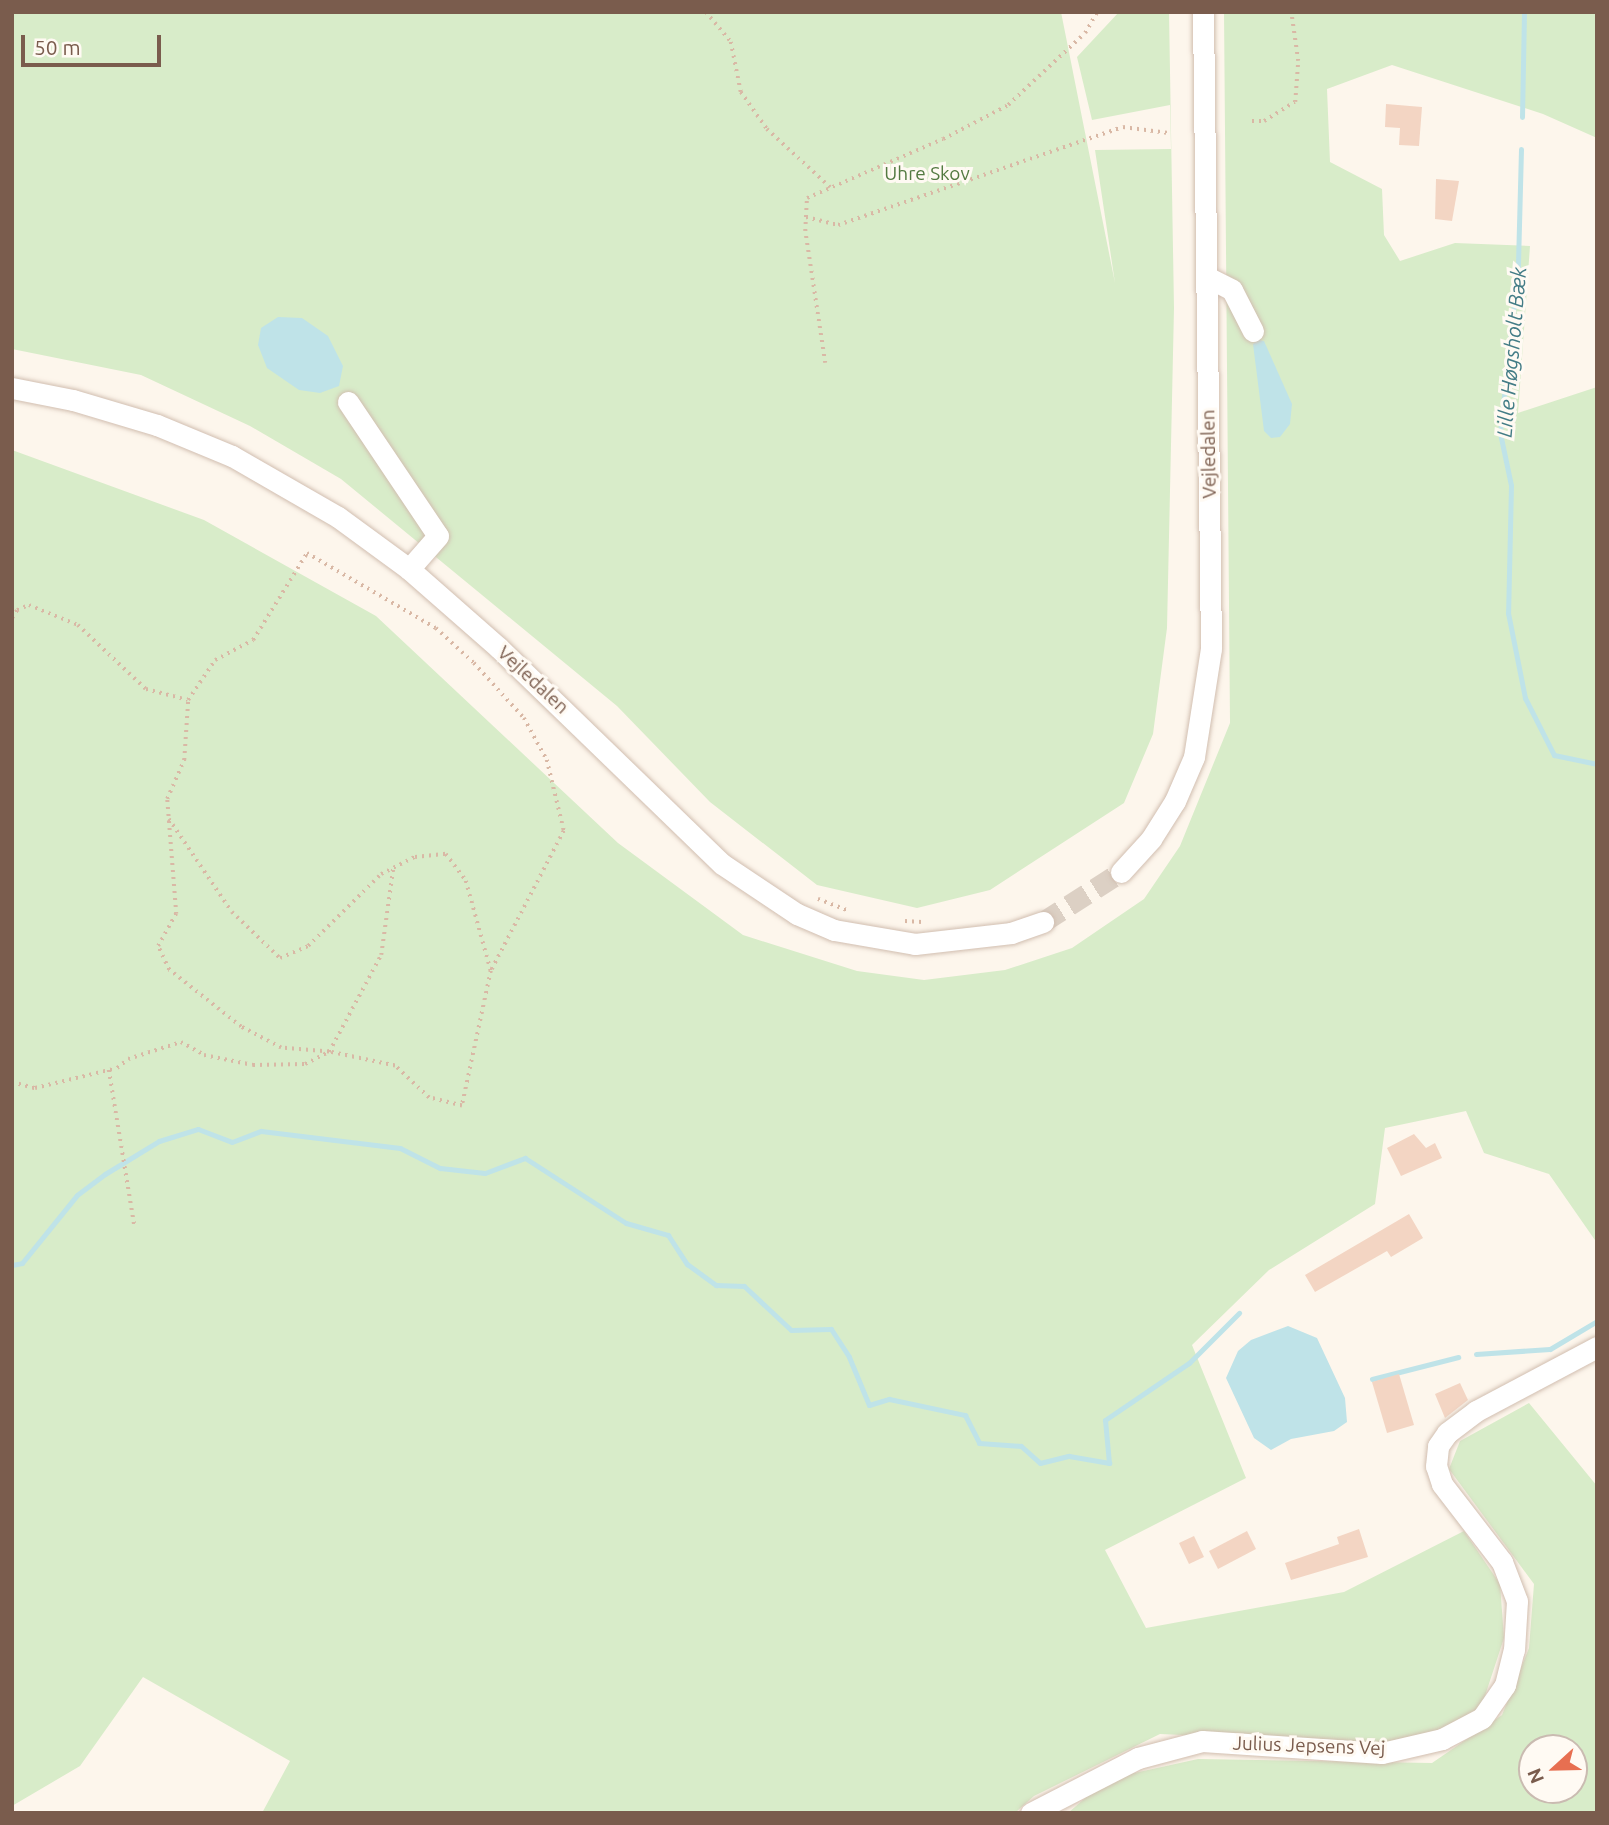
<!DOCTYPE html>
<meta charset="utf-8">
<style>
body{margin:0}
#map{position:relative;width:1609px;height:1825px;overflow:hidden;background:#fdf6ec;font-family:Ubuntu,sans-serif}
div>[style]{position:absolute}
.green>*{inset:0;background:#d8ecc9}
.water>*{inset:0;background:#bfe3e8}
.stream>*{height:5px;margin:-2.5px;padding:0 2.5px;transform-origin:2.5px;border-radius:2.5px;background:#bfe3e8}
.building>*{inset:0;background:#f3d5c3}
.minor-tunnel>*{height:21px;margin-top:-10.5px;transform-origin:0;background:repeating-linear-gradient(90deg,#dcd0c4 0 21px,transparent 0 31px)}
.path>*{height:3.5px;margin-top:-1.75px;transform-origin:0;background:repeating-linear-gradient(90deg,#d9b8a5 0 2px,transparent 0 7px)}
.roads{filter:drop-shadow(0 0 2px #d1beb0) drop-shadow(0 0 2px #d1beb0)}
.minor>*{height:21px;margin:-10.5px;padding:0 10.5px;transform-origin:10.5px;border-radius:10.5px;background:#fff}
span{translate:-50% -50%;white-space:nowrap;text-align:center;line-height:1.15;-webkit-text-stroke:6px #fffaf3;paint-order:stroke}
.park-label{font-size:19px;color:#537a41}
.street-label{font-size:19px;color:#7a5c4d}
.water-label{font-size:21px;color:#437c86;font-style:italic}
.frame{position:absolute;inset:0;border:14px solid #7a5c4d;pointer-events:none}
.north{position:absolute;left:1518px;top:1734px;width:70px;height:70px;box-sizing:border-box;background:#fffaf3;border:2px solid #cabbb1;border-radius:50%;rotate:248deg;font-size:19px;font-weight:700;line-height:28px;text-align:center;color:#7a5c4d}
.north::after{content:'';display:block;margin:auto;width:24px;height:32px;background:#e76f51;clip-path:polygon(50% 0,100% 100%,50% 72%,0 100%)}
.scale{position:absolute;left:21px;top:35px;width:140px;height:32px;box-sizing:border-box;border:4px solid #7a5c4d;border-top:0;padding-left:9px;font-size:21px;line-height:24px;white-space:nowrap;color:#7a5c4d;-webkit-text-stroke:5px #fffaf3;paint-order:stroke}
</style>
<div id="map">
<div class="green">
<div style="clip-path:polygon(12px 12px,1061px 12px,1115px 283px,1095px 150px,1171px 149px,1170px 105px,1092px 120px,1077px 57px,1119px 12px,1169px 12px,1174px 308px,1167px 628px,1153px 734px,1124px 803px,990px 890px,917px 908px,817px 885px,710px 802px,617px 706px,341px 479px,250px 426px,141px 375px,12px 349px)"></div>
<div style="clip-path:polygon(1224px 12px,1597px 12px,1597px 138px,1543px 114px,1392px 65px,1327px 89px,1330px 162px,1382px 189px,1384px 235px,1400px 261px,1455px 243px,1530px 246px,1518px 413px,1597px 387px,1597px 1243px,1549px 1174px,1484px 1153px,1466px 1111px,1385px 1128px,1375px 1204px,1269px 1270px,1192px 1345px,1246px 1478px,1105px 1550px,1146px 1628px,1344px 1592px,1464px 1531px,1500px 1584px,1504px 1638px,1481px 1708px,1441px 1729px,1383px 1744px,1160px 1734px,1034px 1796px,1015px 1813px,262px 1813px,290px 1761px,143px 1677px,80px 1766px,12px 1806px,12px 450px,204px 520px,376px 616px,618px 843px,743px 935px,857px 971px,924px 980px,1005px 970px,1072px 948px,1144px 899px,1180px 846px,1230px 723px)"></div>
<div style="clip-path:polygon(evenodd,1529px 1403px,1597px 1486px,1597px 1813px,1068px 1813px,1107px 1779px,1198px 1759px,1432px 1763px,1502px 1715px,1529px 1648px,1534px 1584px,1449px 1469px,1460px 1441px,1529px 1403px,1532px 1748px,1574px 1748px,1574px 1790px,1532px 1790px,1532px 1748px)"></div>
</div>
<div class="water">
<div style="clip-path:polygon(278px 317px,302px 318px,328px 336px,343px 366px,339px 386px,320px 393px,299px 390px,267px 368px,258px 345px,261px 328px)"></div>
<div style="clip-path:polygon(1258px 340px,1264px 341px,1292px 404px,1290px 424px,1280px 437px,1271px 438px,1264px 431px,1253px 344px)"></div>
<div style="clip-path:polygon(1288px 1326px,1317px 1338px,1345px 1398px,1347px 1422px,1334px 1431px,1291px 1439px,1271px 1450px,1254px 1438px,1226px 1378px,1238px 1351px,1251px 1340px)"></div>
</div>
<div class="stream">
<div style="left:1522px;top:117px;width:105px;rotate:-88.9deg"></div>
<div style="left:1521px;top:149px;width:118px;rotate:91.5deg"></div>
<div style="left:1518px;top:267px;width:167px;rotate:96.2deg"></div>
<div style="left:1500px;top:433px;width:53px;rotate:78.1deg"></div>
<div style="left:1511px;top:485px;width:128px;rotate:91.3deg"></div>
<div style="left:1508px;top:613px;width:87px;rotate:78.7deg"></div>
<div style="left:1525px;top:698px;width:64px;rotate:63deg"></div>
<div style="left:1554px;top:755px;width:44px;rotate:11.8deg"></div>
<div style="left:12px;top:1265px;width:10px;rotate:-11deg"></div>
<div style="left:22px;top:1263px;width:87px;rotate:-51deg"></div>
<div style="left:77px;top:1195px;width:35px;rotate:-37deg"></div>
<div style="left:105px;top:1174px;width:63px;rotate:-31.4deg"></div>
<div style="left:159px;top:1141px;width:41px;rotate:-17.1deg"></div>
<div style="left:198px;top:1129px;width:36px;rotate:21deg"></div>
<div style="left:232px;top:1142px;width:31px;rotate:-21deg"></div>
<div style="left:261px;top:1131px;width:140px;rotate:7deg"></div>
<div style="left:400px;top:1148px;width:45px;rotate:26.6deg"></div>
<div style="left:440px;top:1168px;width:45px;rotate:6.3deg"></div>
<div style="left:485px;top:1173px;width:43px;rotate:-20.6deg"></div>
<div style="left:525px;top:1158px;width:120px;rotate:32.8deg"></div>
<div style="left:626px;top:1223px;width:44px;rotate:15.9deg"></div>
<div style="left:668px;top:1235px;width:35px;rotate:57deg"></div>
<div style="left:687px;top:1264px;width:36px;rotate:36deg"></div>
<div style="left:716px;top:1285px;width:28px;rotate:2deg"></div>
<div style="left:744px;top:1286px;width:64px;rotate:43.1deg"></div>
<div style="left:791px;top:1330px;width:40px;rotate:-1.4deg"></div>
<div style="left:831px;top:1329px;width:33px;rotate:57deg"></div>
<div style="left:849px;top:1357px;width:52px;rotate:67.4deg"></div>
<div style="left:869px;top:1405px;width:21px;rotate:-17deg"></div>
<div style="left:889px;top:1399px;width:78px;rotate:11.9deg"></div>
<div style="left:965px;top:1415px;width:31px;rotate:63deg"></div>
<div style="left:979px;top:1443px;width:42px;rotate:4.1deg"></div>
<div style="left:1021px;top:1446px;width:25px;rotate:42deg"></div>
<div style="left:1040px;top:1463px;width:30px;rotate:-14deg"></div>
<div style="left:1069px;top:1456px;width:41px;rotate:9.9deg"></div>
<div style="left:1109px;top:1463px;width:43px;rotate:-95.3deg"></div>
<div style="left:1105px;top:1420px;width:102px;rotate:-34.2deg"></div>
<div style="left:1189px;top:1363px;width:71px;rotate:-45deg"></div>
<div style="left:1476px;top:1354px;width:74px;rotate:-3.9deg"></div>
<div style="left:1550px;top:1349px;width:55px;rotate:-30.8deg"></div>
<div style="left:1372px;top:1379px;width:89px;rotate:-14.3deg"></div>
</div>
<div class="building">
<div style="clip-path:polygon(1386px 104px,1422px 107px,1419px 146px,1399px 145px,1400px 128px,1385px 127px)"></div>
<div style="clip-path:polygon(1436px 179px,1459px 181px,1452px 221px,1435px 219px)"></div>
<div style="clip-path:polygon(1414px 1134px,1426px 1148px,1435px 1143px,1442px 1158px,1401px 1176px,1387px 1148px)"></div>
<div style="clip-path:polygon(1409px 1214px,1423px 1238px,1391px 1257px,1387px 1251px,1315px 1292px,1305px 1275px)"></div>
<div style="clip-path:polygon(1399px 1374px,1414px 1425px,1387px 1433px,1372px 1382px)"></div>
<div style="clip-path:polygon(1460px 1383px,1468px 1400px,1445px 1418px,1435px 1394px)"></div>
<div style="clip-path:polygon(1359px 1529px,1368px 1557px,1291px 1580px,1285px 1563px,1339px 1544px,1337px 1537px)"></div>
<div style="clip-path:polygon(1247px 1531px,1256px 1549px,1218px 1569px,1209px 1551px)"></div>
<div style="clip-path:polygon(1194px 1536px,1204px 1557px,1189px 1564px,1179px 1543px)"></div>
</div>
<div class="minor-tunnel">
<div style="left:1043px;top:922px;width:93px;rotate:-32.7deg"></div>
</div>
<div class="path">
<div style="left:706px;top:12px;width:39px;rotate:50deg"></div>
<div style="left:731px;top:42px;width:51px;rotate:78.7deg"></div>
<div style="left:741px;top:92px;width:45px;rotate:54.9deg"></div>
<div style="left:767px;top:129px;width:86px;rotate:42.6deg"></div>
<div style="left:1252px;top:121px;width:12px"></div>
<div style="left:1264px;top:121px;width:36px;rotate:-32deg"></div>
<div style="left:1295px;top:102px;width:41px;rotate:-85.8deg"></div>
<div style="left:1298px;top:61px;width:49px;rotate:-98.1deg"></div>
<div style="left:806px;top:217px;width:33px;rotate:14deg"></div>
<div style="left:838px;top:225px;width:301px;rotate:-19deg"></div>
<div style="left:1123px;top:127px;width:46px;rotate:7.4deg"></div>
<div style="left:825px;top:363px;width:134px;rotate:-98.6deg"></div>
<div style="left:805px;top:231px;width:33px;rotate:-87deg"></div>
<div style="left:807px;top:198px;width:148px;rotate:-23.5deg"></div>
<div style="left:943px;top:139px;width:73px;rotate:-27.6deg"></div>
<div style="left:1008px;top:105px;width:105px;rotate:-43.1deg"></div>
<div style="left:1085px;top:33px;width:24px;rotate:-60deg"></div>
<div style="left:307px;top:553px;width:149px;rotate:30.2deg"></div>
<div style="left:436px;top:628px;width:52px;rotate:42.6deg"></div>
<div style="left:474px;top:663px;width:74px;rotate:47.7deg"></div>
<div style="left:524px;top:718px;width:48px;rotate:61.3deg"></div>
<div style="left:547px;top:760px;width:73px;rotate:76.5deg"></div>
<div style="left:564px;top:831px;width:158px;rotate:117.5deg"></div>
<div style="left:491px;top:971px;width:138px;rotate:102.1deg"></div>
<div style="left:462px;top:1106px;width:34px;rotate:-166deg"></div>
<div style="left:429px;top:1098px;width:47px;rotate:-136.7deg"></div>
<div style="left:395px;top:1066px;width:67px;rotate:-168deg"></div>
<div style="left:329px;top:1052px;width:48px;rotate:-175.2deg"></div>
<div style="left:281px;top:1048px;width:45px;rotate:-152.3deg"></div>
<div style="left:241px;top:1027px;width:92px;rotate:-141.6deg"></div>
<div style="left:169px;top:970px;width:26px;rotate:-115deg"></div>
<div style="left:158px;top:946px;width:37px;rotate:-61deg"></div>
<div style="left:176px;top:914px;width:115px;rotate:-94.5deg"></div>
<div style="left:167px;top:799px;width:43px;rotate:-66.4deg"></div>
<div style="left:184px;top:760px;width:60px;rotate:-86.2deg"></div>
<div style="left:188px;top:700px;width:48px;rotate:-56deg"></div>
<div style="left:215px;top:660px;width:43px;rotate:-27.8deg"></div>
<div style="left:253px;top:640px;width:102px;rotate:-58.2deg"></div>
<div style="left:12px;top:618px;width:9px;rotate:-58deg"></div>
<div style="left:17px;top:610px;width:13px;rotate:-23deg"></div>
<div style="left:29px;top:605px;width:53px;rotate:22.2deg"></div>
<div style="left:78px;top:625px;width:93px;rotate:43.3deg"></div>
<div style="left:146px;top:689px;width:43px;rotate:14.7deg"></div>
<div style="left:169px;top:819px;width:112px;rotate:55.9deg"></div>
<div style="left:232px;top:912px;width:66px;rotate:43.8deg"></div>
<div style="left:280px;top:958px;width:30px;rotate:-23deg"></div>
<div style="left:308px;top:946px;width:103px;rotate:-44.6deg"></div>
<div style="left:381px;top:874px;width:38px;rotate:-27deg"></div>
<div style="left:415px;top:857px;width:31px;rotate:-6deg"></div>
<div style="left:446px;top:854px;width:34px;rotate:53deg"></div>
<div style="left:466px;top:881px;width:93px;rotate:74.5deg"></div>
<div style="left:818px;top:899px;width:34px;rotate:21deg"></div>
<div style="left:905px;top:921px;width:17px;rotate:3deg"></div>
<div style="left:109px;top:1070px;width:160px;rotate:80.7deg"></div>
<div style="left:12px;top:1082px;width:24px;rotate:15deg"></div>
<div style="left:35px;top:1088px;width:84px;rotate:-13.7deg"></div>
<div style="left:117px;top:1068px;width:14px;rotate:-39deg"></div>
<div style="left:128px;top:1059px;width:56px;rotate:-17.8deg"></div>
<div style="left:181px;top:1042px;width:26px;rotate:29deg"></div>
<div style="left:204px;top:1055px;width:50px;rotate:11.5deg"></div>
<div style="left:253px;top:1065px;width:52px;rotate:-1.1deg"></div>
<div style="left:305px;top:1064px;width:27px;rotate:-27deg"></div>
<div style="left:329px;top:1052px;width:110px;rotate:-61.8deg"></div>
<div style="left:381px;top:955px;width:88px;rotate:-82.1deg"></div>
</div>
<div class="roads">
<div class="minor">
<div style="left:1207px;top:277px;width:28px;rotate:27deg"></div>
<div style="left:1232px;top:290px;width:46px;rotate:62.9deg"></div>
<div style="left:12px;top:388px;width:62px;rotate:11.1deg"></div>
<div style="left:73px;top:400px;width:88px;rotate:16.6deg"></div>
<div style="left:157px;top:425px;width:81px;rotate:22.5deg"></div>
<div style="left:232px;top:456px;width:122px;rotate:29.9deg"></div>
<div style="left:338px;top:517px;width:88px;rotate:36.2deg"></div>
<div style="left:409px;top:569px;width:120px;rotate:41.3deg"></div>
<div style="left:499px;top:648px;width:310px;rotate:44.1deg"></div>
<div style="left:722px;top:864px;width:90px;rotate:33.7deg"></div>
<div style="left:797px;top:914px;width:40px;rotate:23.4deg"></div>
<div style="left:834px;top:930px;width:82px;rotate:9.8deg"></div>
<div style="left:915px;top:944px;width:97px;rotate:-6.5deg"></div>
<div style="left:1011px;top:933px;width:34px;rotate:-19deg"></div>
<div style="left:348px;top:402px;width:161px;rotate:56.1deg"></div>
<div style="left:438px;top:536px;width:44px;rotate:131.3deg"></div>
<div style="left:1121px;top:872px;width:45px;rotate:-47.7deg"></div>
<div style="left:1151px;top:839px;width:45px;rotate:-57.7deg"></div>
<div style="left:1175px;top:801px;width:48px;rotate:-66.6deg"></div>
<div style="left:1194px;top:757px;width:109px;rotate:-81.1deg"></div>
<div style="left:1211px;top:649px;width:637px;rotate:-90.72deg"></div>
<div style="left:1031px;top:1813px;width:120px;rotate:-27.2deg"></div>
<div style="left:1138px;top:1758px;width:66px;rotate:-14.9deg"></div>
<div style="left:1202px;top:1741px;width:180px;rotate:3.8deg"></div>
<div style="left:1382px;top:1753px;width:62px;rotate:-13.1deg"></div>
<div style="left:1442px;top:1739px;width:45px;rotate:-27.7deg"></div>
<div style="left:1482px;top:1718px;width:40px;rotate:-55.1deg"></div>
<div style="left:1505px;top:1685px;width:36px;rotate:-76deg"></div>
<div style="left:1514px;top:1650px;width:49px;rotate:-86.5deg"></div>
<div style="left:1517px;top:1601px;width:42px;rotate:-111deg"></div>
<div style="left:1502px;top:1562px;width:98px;rotate:-127.6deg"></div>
<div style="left:1442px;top:1484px;width:19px;rotate:-108deg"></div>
<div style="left:1436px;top:1466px;width:20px;rotate:-84deg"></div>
<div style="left:1438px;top:1446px;width:16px;rotate:-55deg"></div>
<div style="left:1447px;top:1433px;width:36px;rotate:-37deg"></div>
<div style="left:1476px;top:1411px;width:137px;rotate:-27.9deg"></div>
</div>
</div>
<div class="park-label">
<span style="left:927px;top:174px">Uhre Skov</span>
</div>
<div class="street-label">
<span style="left:1209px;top:454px;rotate:-91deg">Vejledalen</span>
<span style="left:533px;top:680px;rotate:43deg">Vejledalen</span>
<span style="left:1309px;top:1746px;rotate:2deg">Julius Jepsens Vej</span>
</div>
<div class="water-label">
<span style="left:1511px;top:352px;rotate:-85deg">Lille Høgsholt Bæk</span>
</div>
<div class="frame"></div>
<div class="north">N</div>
<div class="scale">50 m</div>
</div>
